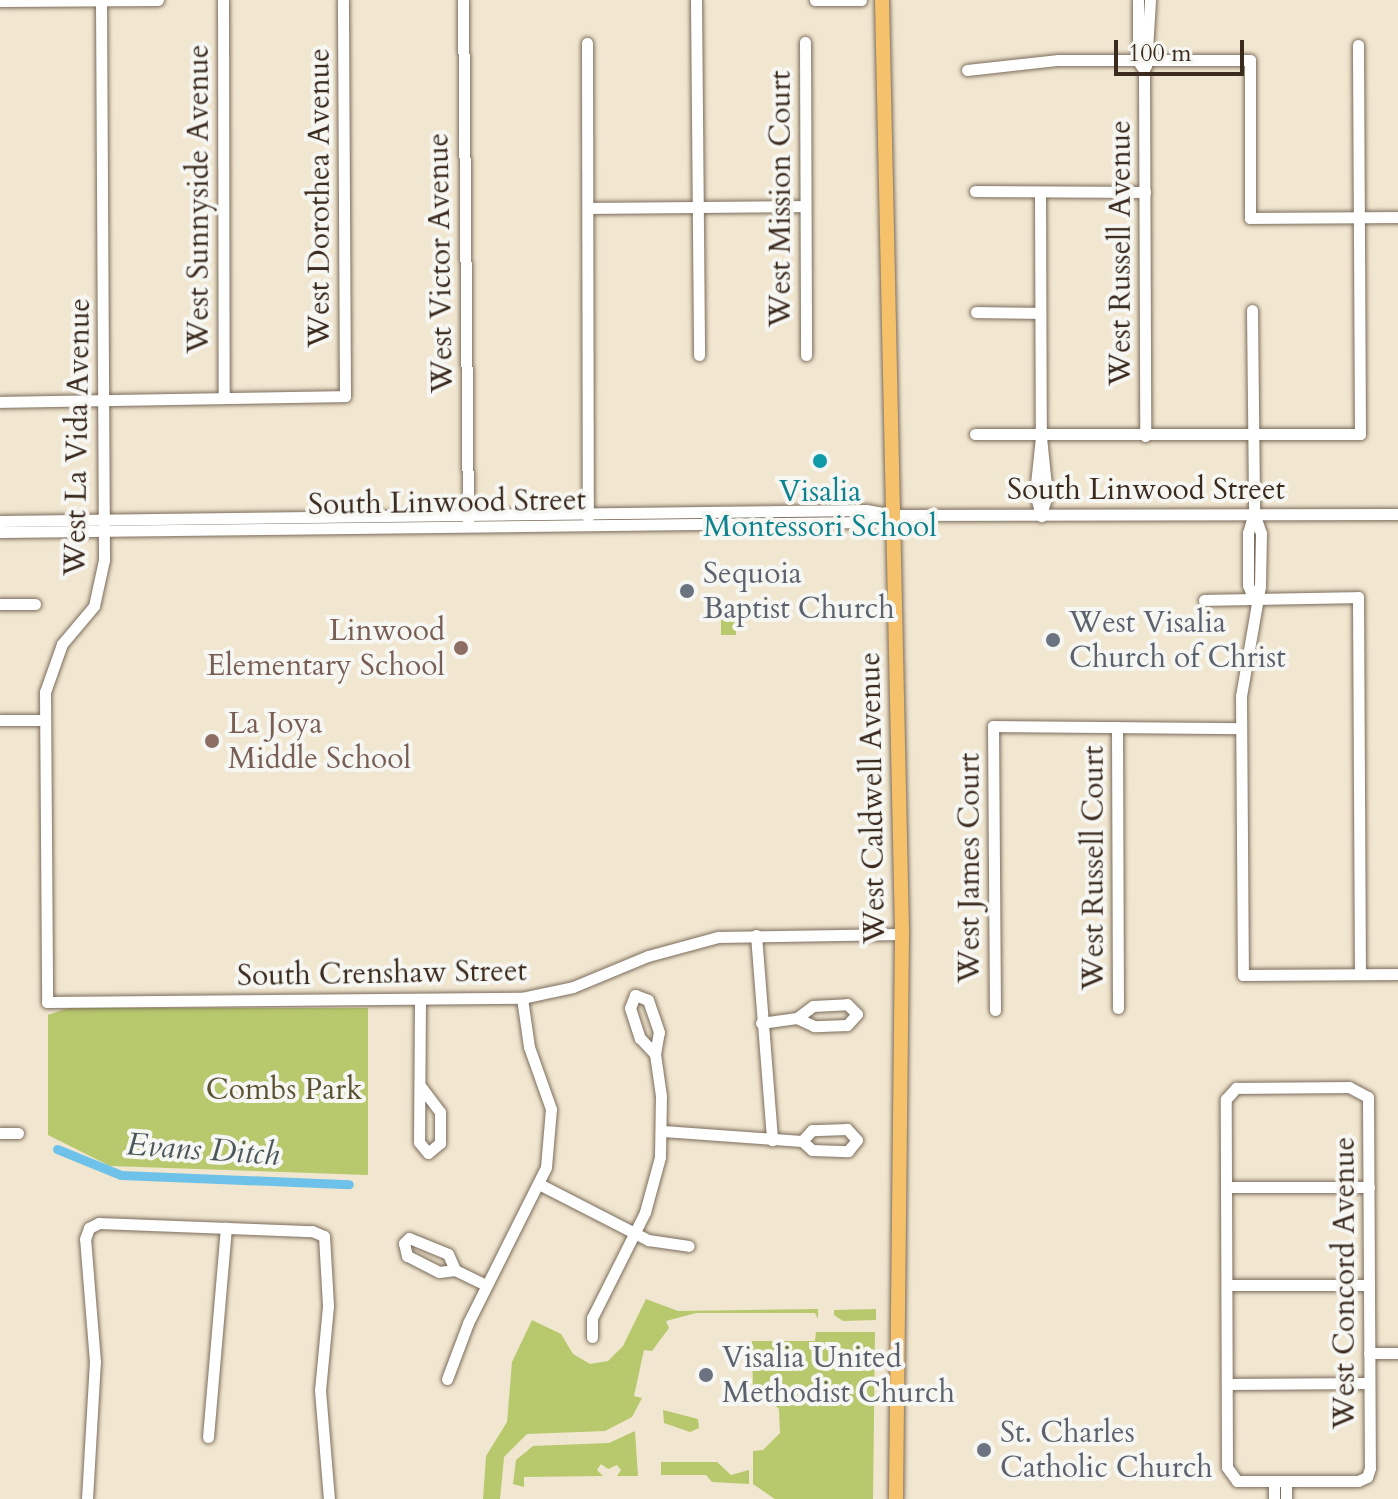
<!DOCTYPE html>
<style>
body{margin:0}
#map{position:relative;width:1398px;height:1499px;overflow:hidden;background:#f1e6cf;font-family:Cardo,serif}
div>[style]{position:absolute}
.green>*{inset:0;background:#b7c96c}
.canal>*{height:9px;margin:-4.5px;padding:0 4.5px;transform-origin:4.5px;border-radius:4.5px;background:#6ec2ea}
.roads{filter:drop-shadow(0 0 2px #7b6c5c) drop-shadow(0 0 2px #7b6c5c)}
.minor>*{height:11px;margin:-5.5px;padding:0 5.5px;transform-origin:5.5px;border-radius:5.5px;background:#fff}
.major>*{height:14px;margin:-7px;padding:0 7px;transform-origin:7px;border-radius:7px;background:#f5c16b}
.dots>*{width:22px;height:22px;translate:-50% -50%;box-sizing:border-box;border:4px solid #f6f6f2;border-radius:50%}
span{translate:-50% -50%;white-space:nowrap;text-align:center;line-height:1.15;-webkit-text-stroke:8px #f6f6f2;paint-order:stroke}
.street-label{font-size:30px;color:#3b2a1e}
.culture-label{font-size:30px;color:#0d838f}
.worship-label{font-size:30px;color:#5b616d}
.left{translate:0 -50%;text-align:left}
.education-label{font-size:30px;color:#785e54}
.right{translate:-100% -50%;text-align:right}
.park-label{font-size:30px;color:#5a5232}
.water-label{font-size:32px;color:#4a585b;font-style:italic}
.scale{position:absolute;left:1114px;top:40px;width:130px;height:36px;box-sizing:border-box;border:4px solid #3b2a1e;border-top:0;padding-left:10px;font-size:24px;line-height:28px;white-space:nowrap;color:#3b2a1e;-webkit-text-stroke:6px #f6f6f2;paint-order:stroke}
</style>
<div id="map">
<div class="green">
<div style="clip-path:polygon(721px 604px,736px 604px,736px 635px,721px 635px)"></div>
<div style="clip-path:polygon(68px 1008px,368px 1008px,368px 1175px,110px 1166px,48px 1135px,48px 1015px)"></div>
<div style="clip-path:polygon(646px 1299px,678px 1311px,818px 1309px,818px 1319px,815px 1313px,696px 1313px,666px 1321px,669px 1328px,652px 1351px,644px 1350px,634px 1396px,642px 1398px,632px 1417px,605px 1431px,527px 1434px,504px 1457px,500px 1499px,483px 1499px,486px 1456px,507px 1422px,512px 1362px,532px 1320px,561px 1334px,573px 1354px,590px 1364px,608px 1361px,623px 1346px)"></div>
<div style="clip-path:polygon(876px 1309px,876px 1320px,843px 1321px,834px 1315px,834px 1310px)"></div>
<div style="clip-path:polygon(816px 1332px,875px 1332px,873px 1499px,775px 1499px,753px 1484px,753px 1451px,763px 1450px,780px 1433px,779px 1409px,762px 1393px,753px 1393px,752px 1341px,815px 1341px)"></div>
<div style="clip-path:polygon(663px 1410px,698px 1419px,699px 1428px,690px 1432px,664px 1423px)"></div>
<div style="clip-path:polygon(635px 1431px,638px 1476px,617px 1476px,621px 1470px,617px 1465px,608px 1469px,601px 1464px,597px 1470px,603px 1476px,524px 1477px,524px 1487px,513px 1484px,516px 1460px,533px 1446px,609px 1443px)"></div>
<div style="clip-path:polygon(661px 1462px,717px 1462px,731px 1475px,749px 1470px,749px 1484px,712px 1482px,706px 1475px,661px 1475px)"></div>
</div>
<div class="canal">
<div style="left:57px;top:1149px;width:69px;rotate:22.1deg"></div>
<div style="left:121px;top:1175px;width:228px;rotate:2.3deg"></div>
</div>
<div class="roads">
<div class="minor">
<div style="left:223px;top:0;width:398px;rotate:89.9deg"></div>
<div style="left:463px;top:0;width:522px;rotate:89.45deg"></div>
<div style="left:696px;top:0;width:355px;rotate:89.5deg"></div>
<div style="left:815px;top:0;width:46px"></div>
<div style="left:1138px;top:0;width:61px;rotate:90deg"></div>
<div style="left:1138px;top:61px;width:11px;rotate:56deg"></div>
<div style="left:1144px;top:70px;width:366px;rotate:89.8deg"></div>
<div style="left:0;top:1px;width:158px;rotate:-0.4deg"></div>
<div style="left:101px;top:1px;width:559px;rotate:89.69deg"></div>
<div style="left:104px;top:560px;width:47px;rotate:102.3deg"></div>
<div style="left:94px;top:606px;width:50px;rotate:130.1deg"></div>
<div style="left:62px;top:644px;width:51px;rotate:109.5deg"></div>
<div style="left:45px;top:692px;width:310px;rotate:89.6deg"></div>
<div style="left:47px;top:1002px;width:475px;rotate:-0.5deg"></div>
<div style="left:522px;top:998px;width:52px;rotate:-12.2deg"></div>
<div style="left:573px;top:987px;width:81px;rotate:-22.5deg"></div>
<div style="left:648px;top:956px;width:73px;rotate:-15.2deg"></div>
<div style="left:718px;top:937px;width:184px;rotate:-0.9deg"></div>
<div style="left:805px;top:42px;width:313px;rotate:89.8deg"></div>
<div style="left:587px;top:43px;width:474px;rotate:89.9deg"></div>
<div style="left:1146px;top:66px;width:66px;rotate:-86.5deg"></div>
<div style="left:967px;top:70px;width:92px;rotate:-6.3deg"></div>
<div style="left:1058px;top:60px;width:192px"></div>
<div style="left:1250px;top:60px;width:158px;rotate:90deg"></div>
<div style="left:1250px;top:218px;width:148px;rotate:-0.4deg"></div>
<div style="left:975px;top:191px;width:170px;rotate:0.3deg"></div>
<div style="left:1040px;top:192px;width:245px;rotate:89.8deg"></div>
<div style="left:1041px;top:437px;width:56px;rotate:96.1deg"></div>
<div style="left:1035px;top:493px;width:24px;rotate:75deg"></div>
<div style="left:589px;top:208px;width:216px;rotate:-0.5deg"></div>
<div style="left:1252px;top:310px;width:203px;rotate:89.4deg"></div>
<div style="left:1254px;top:513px;width:21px;rotate:107deg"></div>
<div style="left:1248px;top:533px;width:52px;rotate:90deg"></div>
<div style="left:1248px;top:585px;width:16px;rotate:68deg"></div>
<div style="left:976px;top:312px;width:64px;rotate:0.9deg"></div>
<div style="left:0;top:402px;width:345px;rotate:-1deg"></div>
<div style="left:345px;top:396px;width:396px;rotate:-90.3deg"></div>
<div style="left:975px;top:434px;width:385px"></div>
<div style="left:1360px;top:434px;width:389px;rotate:-90.3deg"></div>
<div style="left:1041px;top:437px;width:58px;rotate:84.1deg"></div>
<div style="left:1047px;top:495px;width:21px;rotate:107deg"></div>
<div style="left:1254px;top:513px;width:21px;rotate:71deg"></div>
<div style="left:1261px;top:533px;width:53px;rotate:91.1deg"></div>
<div style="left:1260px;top:586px;width:112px;rotate:99.8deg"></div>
<div style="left:1241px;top:696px;width:279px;rotate:89.6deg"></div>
<div style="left:1243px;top:975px;width:155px;rotate:-0.4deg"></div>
<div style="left:0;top:521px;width:866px;rotate:-0.73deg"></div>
<div style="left:866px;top:510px;width:28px;rotate:10deg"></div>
<div style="left:894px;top:515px;width:504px;rotate:-0.11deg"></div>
<div style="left:0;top:532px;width:867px;rotate:-0.66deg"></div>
<div style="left:867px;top:522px;width:24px;rotate:-15deg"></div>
<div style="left:1204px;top:600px;width:154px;rotate:-1.1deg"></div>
<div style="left:1358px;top:597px;width:377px;rotate:89.7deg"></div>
<div style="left:0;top:604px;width:35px"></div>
<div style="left:0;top:720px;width:45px"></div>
<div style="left:1117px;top:727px;width:281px;rotate:89.8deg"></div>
<div style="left:756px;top:935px;width:206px;rotate:85.5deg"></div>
<div style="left:420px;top:1000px;width:142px;rotate:90.4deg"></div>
<div style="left:419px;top:1142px;width:14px;rotate:51deg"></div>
<div style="left:428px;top:1153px;width:16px;rotate:-40deg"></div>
<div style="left:440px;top:1143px;width:31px;rotate:-90deg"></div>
<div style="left:440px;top:1112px;width:31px;rotate:-127deg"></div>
<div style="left:995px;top:1010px;width:284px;rotate:-90.4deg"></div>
<div style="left:993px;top:726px;width:248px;rotate:0.5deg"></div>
<div style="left:761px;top:1023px;width:36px;rotate:-8deg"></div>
<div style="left:797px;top:1018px;width:20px;rotate:-37deg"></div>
<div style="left:813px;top:1006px;width:34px;rotate:-3deg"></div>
<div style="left:847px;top:1004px;width:14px;rotate:45deg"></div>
<div style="left:857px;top:1014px;width:15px;rotate:132deg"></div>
<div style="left:847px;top:1025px;width:33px;rotate:178deg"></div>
<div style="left:814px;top:1026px;width:19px;rotate:-155deg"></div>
<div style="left:1349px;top:1087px;width:21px;rotate:28deg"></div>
<div style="left:1368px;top:1097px;width:371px;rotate:89.7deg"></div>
<div style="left:1370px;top:1468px;width:9px;rotate:108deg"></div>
<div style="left:1367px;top:1477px;width:10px;rotate:156deg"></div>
<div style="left:1358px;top:1481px;width:121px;rotate:180deg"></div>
<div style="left:1237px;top:1481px;width:17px;rotate:-126deg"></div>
<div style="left:1227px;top:1467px;width:368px;rotate:-90.2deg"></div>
<div style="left:1226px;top:1099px;width:15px;rotate:-48deg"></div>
<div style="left:1236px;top:1088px;width:113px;rotate:-0.5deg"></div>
<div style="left:663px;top:1131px;width:139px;rotate:4.1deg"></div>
<div style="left:802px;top:1141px;width:13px;rotate:42deg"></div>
<div style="left:812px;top:1150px;width:36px;rotate:2deg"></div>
<div style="left:848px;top:1151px;width:14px;rotate:-51deg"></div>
<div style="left:857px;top:1140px;width:15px;rotate:-132deg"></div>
<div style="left:847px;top:1129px;width:35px;rotate:178deg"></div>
<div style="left:812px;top:1130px;width:15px;rotate:132deg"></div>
<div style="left:0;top:1133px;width:18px"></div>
<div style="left:539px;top:1184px;width:123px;rotate:27.2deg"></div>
<div style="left:648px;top:1240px;width:41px;rotate:8.3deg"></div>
<div style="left:1227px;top:1187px;width:142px"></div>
<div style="left:409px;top:1238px;width:42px;rotate:22.3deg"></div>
<div style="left:448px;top:1254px;width:17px;rotate:66deg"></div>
<div style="left:455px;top:1270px;width:16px;rotate:173deg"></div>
<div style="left:439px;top:1272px;width:36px;rotate:-153deg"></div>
<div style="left:407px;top:1256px;width:13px;rotate:-103deg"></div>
<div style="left:404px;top:1243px;width:7px;rotate:-45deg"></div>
<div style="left:455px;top:1270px;width:34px;rotate:26deg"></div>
<div style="left:1227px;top:1285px;width:141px"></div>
<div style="left:592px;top:1337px;width:19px;rotate:-90deg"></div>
<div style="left:592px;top:1318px;width:119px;rotate:-63.4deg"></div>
<div style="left:645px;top:1212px;width:57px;rotate:-74.7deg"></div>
<div style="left:660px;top:1157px;width:61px;rotate:-89.1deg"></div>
<div style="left:661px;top:1096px;width:42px;rotate:-98.1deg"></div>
<div style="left:655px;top:1054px;width:22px;rotate:-80deg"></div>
<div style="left:659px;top:1032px;width:34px;rotate:-109deg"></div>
<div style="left:648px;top:1000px;width:14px;rotate:-159deg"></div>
<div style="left:635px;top:995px;width:14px;rotate:111deg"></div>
<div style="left:630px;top:1008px;width:32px;rotate:72deg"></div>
<div style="left:640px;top:1038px;width:22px;rotate:47deg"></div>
<div style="left:1369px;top:1353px;width:29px"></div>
<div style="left:447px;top:1379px;width:60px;rotate:-69.4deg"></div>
<div style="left:468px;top:1323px;width:174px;rotate:-63.4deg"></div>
<div style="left:546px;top:1167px;width:58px;rotate:-85.1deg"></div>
<div style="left:551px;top:1109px;width:66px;rotate:-109.5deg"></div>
<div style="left:529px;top:1047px;width:49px;rotate:-98.1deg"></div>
<div style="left:1228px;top:1384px;width:141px;rotate:-0.4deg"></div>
<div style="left:208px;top:1437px;width:210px;rotate:-85.1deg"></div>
<div style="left:87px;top:1499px;width:137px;rotate:-86.7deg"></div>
<div style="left:95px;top:1362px;width:123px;rotate:-94.6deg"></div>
<div style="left:85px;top:1239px;width:12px;rotate:-70deg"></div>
<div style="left:89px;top:1228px;width:11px;rotate:-27deg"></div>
<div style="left:99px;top:1223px;width:213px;rotate:2.2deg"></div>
<div style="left:312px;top:1231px;width:13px;rotate:23deg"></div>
<div style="left:324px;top:1236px;width:70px;rotate:86.7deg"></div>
<div style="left:328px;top:1306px;width:84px;rotate:95.4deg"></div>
<div style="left:320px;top:1390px;width:109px;rotate:85.3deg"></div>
<div style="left:1274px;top:1499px;width:17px;rotate:-90deg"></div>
<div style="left:1286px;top:1499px;width:17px;rotate:-90deg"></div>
</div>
<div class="major">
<div style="left:882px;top:0;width:934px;rotate:88.77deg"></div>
<div style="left:902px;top:934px;width:565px;rotate:90.61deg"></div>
</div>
</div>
<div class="dots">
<div style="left:820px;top:461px;background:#0f9aa8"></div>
<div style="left:687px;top:591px;background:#6b7280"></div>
<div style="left:1053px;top:640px;background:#6b7280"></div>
<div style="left:461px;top:648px;background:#8d6e63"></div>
<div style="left:212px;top:741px;background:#8d6e63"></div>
<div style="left:706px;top:1375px;background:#6b7280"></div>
<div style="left:984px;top:1450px;background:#6b7280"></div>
</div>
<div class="street-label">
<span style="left:320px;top:198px;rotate:-90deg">West Dorothea Avenue</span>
<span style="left:199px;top:199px;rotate:-90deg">West Sunnyside Avenue</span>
<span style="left:781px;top:199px;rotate:-90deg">West Mission Court</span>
<span style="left:1121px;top:253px;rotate:-90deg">West Russell Avenue</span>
<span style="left:441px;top:263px;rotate:-91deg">West Victor Avenue</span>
<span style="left:78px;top:437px;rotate:-89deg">West La Vida Avenue</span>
<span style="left:1146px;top:490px">South Linwood Street</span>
<span style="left:447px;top:503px;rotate:-1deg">South Linwood Street</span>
<span style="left:873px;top:798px;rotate:-91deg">West Caldwell Avenue</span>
<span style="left:970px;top:868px;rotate:-90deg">West James Court</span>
<span style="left:1094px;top:868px;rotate:-90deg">West Russell Court</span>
<span style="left:382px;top:974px;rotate:-1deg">South Crenshaw Street</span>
<span style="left:1345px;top:1283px;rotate:-90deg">West Concord Avenue</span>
</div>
<div class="culture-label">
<span style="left:820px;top:509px">Visalia<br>Montessori School</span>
</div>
<div class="worship-label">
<span class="left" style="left:703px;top:591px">Sequoia<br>Baptist Church</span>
<span class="left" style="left:1069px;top:640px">West Visalia<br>Church of Christ</span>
<span class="left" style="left:722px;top:1375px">Visalia United<br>Methodist Church</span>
<span class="left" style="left:1000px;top:1450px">St. Charles<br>Catholic Church</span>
</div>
<div class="education-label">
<span class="right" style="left:445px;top:648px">Linwood<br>Elementary School</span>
<span class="left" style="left:228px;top:741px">La Joya<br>Middle School</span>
</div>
<div class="park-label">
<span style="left:284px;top:1090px">Combs Park</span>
</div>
<div class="water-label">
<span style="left:203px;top:1150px;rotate:4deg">Evans Ditch</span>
</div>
<div class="scale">100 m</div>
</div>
